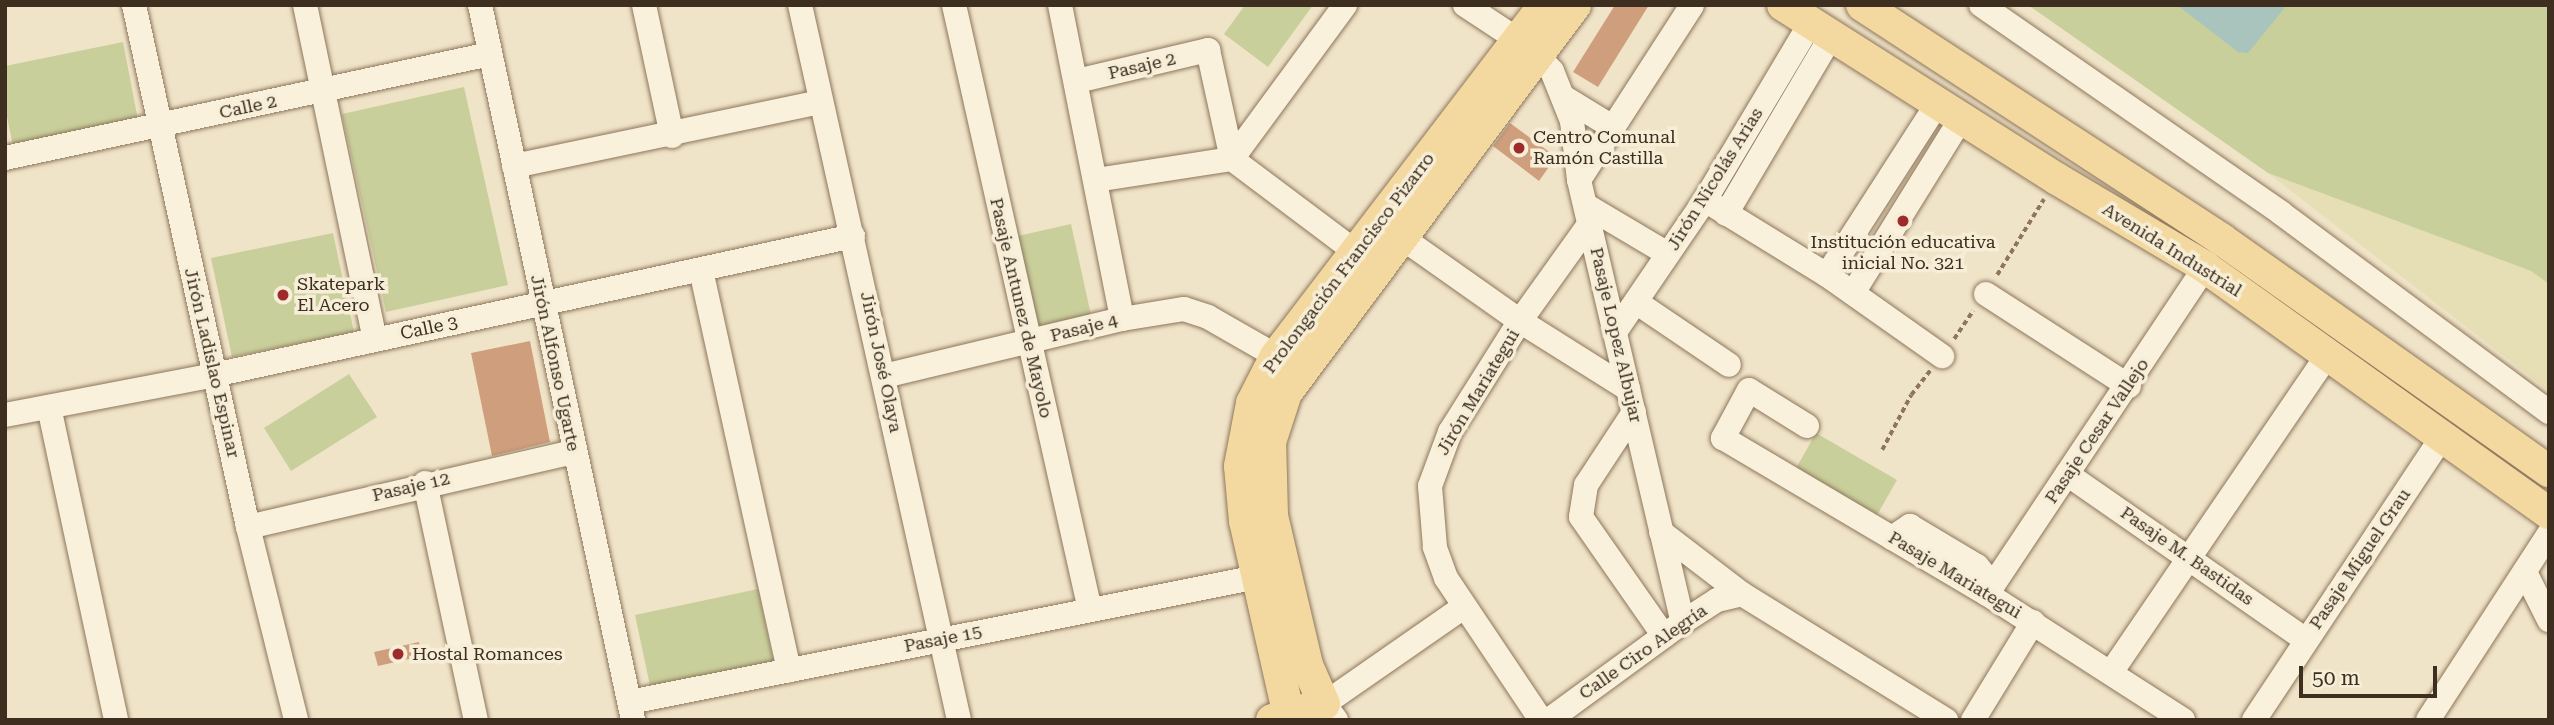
<!DOCTYPE html>
<meta charset="utf-8">
<style>
body{margin:0}
#map{position:relative;width:2554px;height:725px;overflow:hidden;background:#f0e4c8;font-family:"Roboto Serif",serif}
div>[style]{position:absolute}
.farmland>*{inset:0;background:#e6deb5}
.green>*{inset:0;background:#c9cf9b}
.water>*{inset:0;background:#a9c4bc}
.building>*{inset:0;background:#cf9f7d}
.path>*{height:3.5px;margin-top:-1.75px;transform-origin:0;background:repeating-linear-gradient(90deg,#8d765c 0 5px,transparent 0 8.5px)}
.roads{filter:drop-shadow(0 0 2px #8d765c) drop-shadow(0 0 2px #8d765c)}
.minor>*{height:24px;margin:-12px;padding:0 12px;transform-origin:12px;border-radius:12px;background:#faf1dc}
.major>*{height:32px;margin:-16px;padding:0 16px;transform-origin:16px;border-radius:16px;background:#f3d9a0}
.dots>*{width:19px;height:19px;translate:-50% -50%;box-sizing:border-box;border:4px solid #f7eed8;border-radius:50%}
span{translate:-50% -50%;white-space:nowrap;text-align:center;line-height:1.15;-webkit-text-stroke:7px #f7eed8;paint-order:stroke}
.street-label{font-size:18px;color:#3d2e20}
.poi-label{font-size:18px;color:#3d2e20}
.left{translate:0 -50%;text-align:left}
.frame{position:absolute;inset:0;border:7px solid #3d2e20;pointer-events:none}
.scale{position:absolute;left:2299px;top:666px;width:138px;height:32px;box-sizing:border-box;border:4px solid #3d2e20;border-top:0;padding-left:9px;font-size:21px;line-height:24px;white-space:nowrap;color:#3d2e20;-webkit-text-stroke:5px #f7eed8;paint-order:stroke}
</style>
<div id="map">
<div class="farmland">
<div style="clip-path:polygon(2268px 173px,2531px 271px,2549px 284px,2549px 391px)"></div>
</div>
<div class="green">
<div style="clip-path:polygon(1245px 5px,1313px 5px,1268px 67px,1224px 34px)"></div>
<div style="clip-path:polygon(2028px 5px,2549px 5px,2549px 284px,2531px 271px,2268px 173px)"></div>
<div style="clip-path:polygon(123px 42px,138px 120px,13px 146px,5px 107px,5px 66px)"></div>
<div style="clip-path:polygon(464px 87px,508px 285px,386px 312px,342px 114px)"></div>
<div style="clip-path:polygon(1071px 224px,1091px 315px,1038px 326px,1018px 236px)"></div>
<div style="clip-path:polygon(333px 233px,354px 332px,232px 357px,211px 258px)"></div>
<div style="clip-path:polygon(349px 374px,377px 417px,291px 471px,264px 428px)"></div>
<div style="clip-path:polygon(1816px 433px,1897px 480px,1872px 524px,1791px 477px)"></div>
<div style="clip-path:polygon(758px 589px,775px 669px,652px 695px,635px 615px)"></div>
</div>
<div class="water">
<div style="clip-path:polygon(2177px 5px,2287px 5px,2248px 53px,2238px 52px)"></div>
</div>
<div class="building">
<div style="clip-path:polygon(1615px 5px,1649px 5px,1598px 87px,1573px 72px)"></div>
<div style="clip-path:polygon(1510px 123px,1556px 157px,1539px 181px,1493px 146px)"></div>
<div style="clip-path:polygon(530px 341px,550px 442px,492px 456px,471px 353px)"></div>
<div style="clip-path:polygon(419px 642px,422px 656px,378px 666px,374px 652px)"></div>
</div>
<div class="path">
<div style="left:1997px;top:275px;width:89px;rotate:-58.3deg"></div>
<div style="left:1954px;top:339px;width:34px;rotate:-56deg"></div>
<div style="left:1882px;top:450px;width:62px;rotate:-62.2deg"></div>
<div style="left:1911px;top:395px;width:31px;rotate:-52deg"></div>
</div>
<div class="roads">
<div class="minor">
<div style="left:134px;top:5px;width:534px;rotate:77.68deg"></div>
<div style="left:248px;top:527px;width:199px;rotate:76deg"></div>
<div style="left:305px;top:5px;width:342px;rotate:78.2deg"></div>
<div style="left:480px;top:5px;width:731px;rotate:77.92deg"></div>
<div style="left:644px;top:5px;width:134px;rotate:77.9deg"></div>
<div style="left:800px;top:5px;width:732px;rotate:77.46deg"></div>
<div style="left:954px;top:5px;width:620px;rotate:77.33deg"></div>
<div style="left:1060px;top:5px;width:320px;rotate:78.8deg"></div>
<div style="left:1465px;top:5px;width:64px;rotate:33.4deg"></div>
<div style="left:1981px;top:5px;width:365px;rotate:34.7deg"></div>
<div style="left:2281px;top:213px;width:334px;rotate:36.6deg"></div>
<div style="left:1537px;top:55px;width:22px;rotate:47deg"></div>
<div style="left:1552px;top:71px;width:54px;rotate:68.2deg"></div>
<div style="left:1572px;top:121px;width:59px;rotate:83.2deg"></div>
<div style="left:1579px;top:180px;width:454px;rotate:76.8deg"></div>
<div style="left:1077px;top:81px;width:135px;rotate:-13.3deg"></div>
<div style="left:1208px;top:50px;width:112px;rotate:77.6deg"></div>
<div style="left:1565px;top:98px;width:57px;rotate:31.5deg"></div>
<div style="left:5px;top:158px;width:496px;rotate:-12.1deg"></div>
<div style="left:1232px;top:159px;width:191px;rotate:-53.7deg"></div>
<div style="left:514px;top:166px;width:313px;rotate:-11.8deg"></div>
<div style="left:1096px;top:180px;width:138px;rotate:-8.8deg"></div>
<div style="left:1232px;top:159px;width:170px;rotate:36.9deg"></div>
<div style="left:1579px;top:180px;width:208px;rotate:-57.1deg"></div>
<div style="left:1705px;top:200px;width:143px;rotate:31.6deg"></div>
<div style="left:1827px;top:275px;width:141px;rotate:35.2deg"></div>
<div style="left:1587px;top:206px;width:94px;rotate:30.7deg"></div>
<div style="left:1726px;top:214px;width:208px;rotate:-59.4deg"></div>
<div style="left:1401px;top:237px;width:146px;rotate:35.2deg"></div>
<div style="left:1520px;top:321px;width:128px;rotate:32.2deg"></div>
<div style="left:701px;top:270px;width:410px;rotate:77.6deg"></div>
<div style="left:1827px;top:275px;width:203px;rotate:-57.2deg"></div>
<div style="left:1853px;top:293px;width:205px;rotate:-58.2deg"></div>
<div style="left:1986px;top:294px;width:170px;rotate:32.8deg"></div>
<div style="left:1636px;top:302px;width:112px;rotate:34.1deg"></div>
<div style="left:1615px;top:332px;width:160px;rotate:-55.7deg"></div>
<div style="left:1705px;top:200px;width:207px;rotate:-59.2deg"></div>
<div style="left:884px;top:376px;width:245px;rotate:-13.5deg"></div>
<div style="left:1122px;top:319px;width:63px;rotate:-9.2deg"></div>
<div style="left:1184px;top:309px;width:25px;rotate:18deg"></div>
<div style="left:1208px;top:317px;width:78px;rotate:29.8deg"></div>
<div style="left:49px;top:407px;width:320px;rotate:77.9deg"></div>
<div style="left:1634px;top:412px;width:87px;rotate:123.3deg"></div>
<div style="left:1586px;top:485px;width:32px;rotate:99deg"></div>
<div style="left:1581px;top:517px;width:145px;rotate:55.1deg"></div>
<div style="left:5px;top:415px;width:213px;rotate:-10.8deg"></div>
<div style="left:214px;top:375px;width:654px;rotate:-12.27deg"></div>
<div style="left:1807px;top:426px;width:68px;rotate:-148.2deg"></div>
<div style="left:1749px;top:390px;width:55px;rotate:118.4deg"></div>
<div style="left:1723px;top:438px;width:307px;rotate:30.6deg"></div>
<div style="left:1987px;top:594px;width:233px;rotate:32.7deg"></div>
<div style="left:2067px;top:474px;width:291px;rotate:34.8deg"></div>
<div style="left:425px;top:483px;width:242px;rotate:77.9deg"></div>
<div style="left:248px;top:527px;width:335px;rotate:-13deg"></div>
<div style="left:1661px;top:532px;width:102px;rotate:37.4deg"></div>
<div style="left:1742px;top:594px;width:240px;rotate:31.7deg"></div>
<div style="left:1892px;top:538px;width:22px;rotate:-34deg"></div>
<div style="left:1910px;top:526px;width:78px;rotate:30.8deg"></div>
<div style="left:1977px;top:566px;width:25px;rotate:50deg"></div>
<div style="left:2525px;top:572px;width:54px;rotate:63.4deg"></div>
<div style="left:1987px;top:594px;width:393px;rotate:-56.3deg"></div>
<div style="left:2112px;top:671px;width:384px;rotate:-55.7deg"></div>
<div style="left:630px;top:702px;width:639px;rotate:-11.27deg"></div>
<div style="left:1336px;top:720px;width:20px;rotate:-127deg"></div>
<div style="left:1324px;top:704px;width:168px;rotate:-34.8deg"></div>
<div style="left:1541px;top:720px;width:171px;rotate:-123.8deg"></div>
<div style="left:1446px;top:578px;width:33px;rotate:-110deg"></div>
<div style="left:1435px;top:547px;width:61px;rotate:-94.7deg"></div>
<div style="left:1430px;top:486px;width:58px;rotate:-69.7deg"></div>
<div style="left:1450px;top:432px;width:131px;rotate:-57.8deg"></div>
<div style="left:1520px;top:321px;width:122px;rotate:-54.4deg"></div>
<div style="left:1549px;top:720px;width:166px;rotate:-36.2deg"></div>
<div style="left:1683px;top:622px;width:40px;rotate:-32.9deg"></div>
<div style="left:1717px;top:600px;width:26px;rotate:-13deg"></div>
<div style="left:1973px;top:720px;width:115px;rotate:-58.5deg"></div>
<div style="left:2254px;top:720px;width:342px;rotate:-56.4deg"></div>
<div style="left:2428px;top:720px;width:222px;rotate:-57deg"></div>
</div>
<div class="major">
<div style="left:1783px;top:5px;width:325px;rotate:32.4deg"></div>
<div style="left:2057px;top:179px;width:172px;rotate:30.7deg"></div>
<div style="left:2205px;top:267px;width:423px;rotate:35.6deg"></div>
<div style="left:1862px;top:5px;width:429px;rotate:33.1deg"></div>
<div style="left:2221px;top:239px;width:402px;rotate:35.3deg"></div>
<div style="left:1289px;top:716px;width:200px;rotate:-102.7deg"></div>
<div style="left:1245px;top:521px;width:55px;rotate:-95.2deg"></div>
<div style="left:1240px;top:466px;width:64px;rotate:-79.2deg"></div>
<div style="left:1252px;top:403px;width:53px;rotate:-62.9deg"></div>
<div style="left:1276px;top:356px;width:442px;rotate:-52.6deg"></div>
<div style="left:1272px;top:720px;width:54px;rotate:-17.1deg"></div>
<div style="left:1324px;top:704px;width:43px;rotate:-113.6deg"></div>
<div style="left:1307px;top:665px;width:153px;rotate:-103.2deg"></div>
<div style="left:1272px;top:516px;width:74px;rotate:-91.5deg"></div>
<div style="left:1270px;top:442px;width:52px;rotate:-71.9deg"></div>
<div style="left:1286px;top:393px;width:484px;rotate:-53.3deg"></div>
</div>
</div>
<div class="dots">
<div style="left:1519px;top:148px;background:#9e2a2b"></div>
<div style="left:1903px;top:221px;background:#9e2a2b"></div>
<div style="left:283px;top:295px;background:#9e2a2b"></div>
<div style="left:398px;top:654px;background:#9e2a2b"></div>
</div>
<div class="street-label">
<span style="left:1142px;top:66px;rotate:-13deg">Pasaje 2</span>
<span style="left:248px;top:107px;rotate:-12deg">Calle 2</span>
<span style="left:1715px;top:179px;rotate:-58deg">Jirón Nicolás Arias</span>
<span style="left:2172px;top:250px;rotate:32deg">Avenida Industrial</span>
<span style="left:1349px;top:263px;rotate:-53deg">Prolongación Francisco Pizarro</span>
<span style="left:1021px;top:308px;rotate:77deg">Pasaje Antunez de Mayolo</span>
<span style="left:429px;top:328px;rotate:-12deg">Calle 3</span>
<span style="left:1084px;top:328px;rotate:-14deg">Pasaje 4</span>
<span style="left:1616px;top:335px;rotate:77deg">Pasaje Lopez Albujar</span>
<span style="left:881px;top:362px;rotate:78deg">Jirón José Olaya</span>
<span style="left:212px;top:363px;rotate:77deg">Jirón Ladislao Espinar</span>
<span style="left:555px;top:363px;rotate:78deg">Jirón Alfonso Ugarte</span>
<span style="left:1478px;top:392px;rotate:-59deg">Jirón Mariategui</span>
<span style="left:2097px;top:431px;rotate:-56deg">Pasaje Cesar Vallejo</span>
<span style="left:411px;top:487px;rotate:-13deg">Pasaje 12</span>
<span style="left:2187px;top:556px;rotate:35deg">Pasaje M. Bastidas</span>
<span style="left:2360px;top:559px;rotate:-56deg">Pasaje Miguel Grau</span>
<span style="left:1955px;top:575px;rotate:31deg">Pasaje Mariategui</span>
<span style="left:943px;top:639px;rotate:-11deg">Pasaje 15</span>
<span style="left:1643px;top:652px;rotate:-35deg">Calle Ciro Alegría</span>
</div>
<div class="poi-label">
<span class="left" style="left:1533px;top:148px">Centro Comunal<br>Ramón Castilla</span>
<span style="left:1903px;top:253px">Institución educativa<br>inicial No. 321</span>
<span class="left" style="left:297px;top:295px">Skatepark<br>El Acero</span>
<span class="left" style="left:412px;top:654px">Hostal Romances</span>
</div>
<div class="frame"></div>
<div class="scale">50 m</div>
</div>
